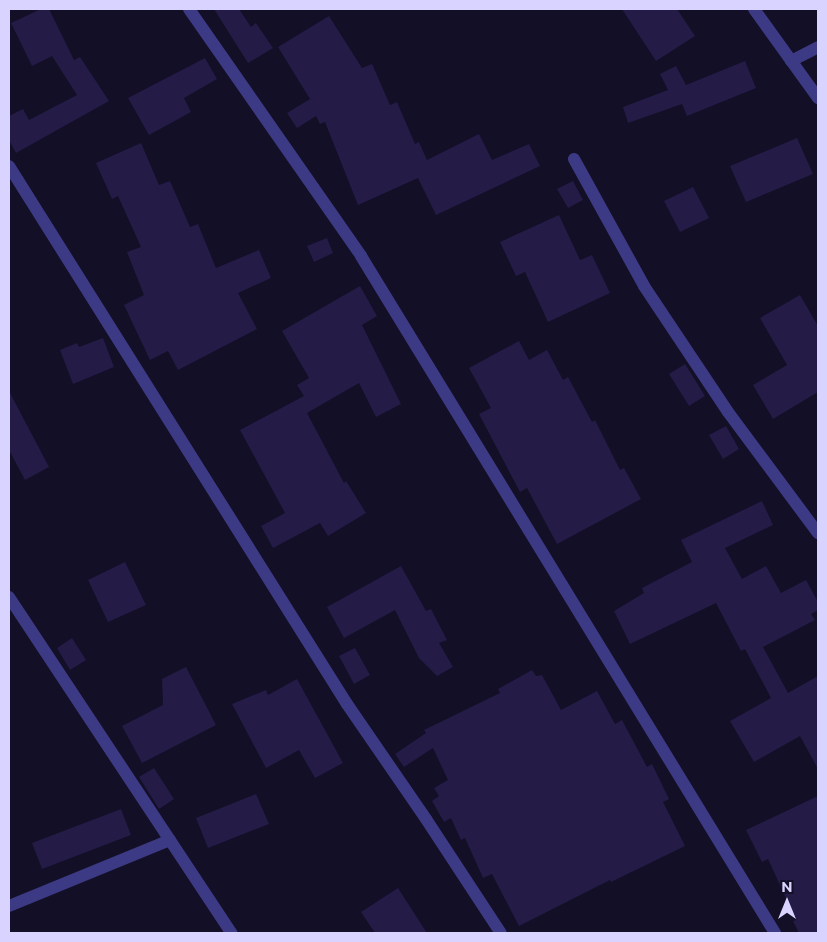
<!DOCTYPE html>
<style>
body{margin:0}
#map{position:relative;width:827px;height:942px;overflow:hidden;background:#130f26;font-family:Montserrat,sans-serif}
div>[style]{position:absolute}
.building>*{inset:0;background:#241b47}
.minor>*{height:12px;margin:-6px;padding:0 6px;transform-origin:6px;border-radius:6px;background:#3d3a85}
span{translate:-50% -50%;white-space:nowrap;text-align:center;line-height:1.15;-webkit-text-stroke:5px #130f26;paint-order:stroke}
.frame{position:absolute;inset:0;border:10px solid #d9d4ff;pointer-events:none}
.north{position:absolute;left:762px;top:877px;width:50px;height:50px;-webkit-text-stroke:4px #130f26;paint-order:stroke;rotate:0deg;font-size:14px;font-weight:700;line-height:20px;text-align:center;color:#d9d4ff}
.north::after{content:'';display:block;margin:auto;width:18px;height:22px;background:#d9d4ff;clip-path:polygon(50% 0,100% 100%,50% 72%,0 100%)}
</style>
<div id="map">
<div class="building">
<div style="clip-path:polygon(41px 9px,49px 9px,74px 60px,80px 57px,109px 101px,16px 153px,9px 140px,9px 116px,23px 109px,29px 120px,77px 95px,52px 56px,32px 66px,11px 23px)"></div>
<div style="clip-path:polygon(214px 9px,239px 9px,251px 27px,256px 23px,273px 48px,248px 63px)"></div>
<div style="clip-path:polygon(622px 9px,677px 9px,695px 36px,656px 61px)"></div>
<div style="clip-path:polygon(329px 16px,362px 68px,372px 64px,390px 105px,397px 102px,415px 144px,419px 142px,427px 160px,479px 134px,492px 160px,529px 144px,540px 166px,436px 215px,418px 178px,358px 205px,325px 122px,320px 124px,316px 116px,297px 128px,287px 113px,310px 99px,278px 47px)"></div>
<div style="clip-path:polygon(205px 58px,217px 79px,184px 98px,191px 112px,149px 135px,128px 98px)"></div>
<div style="clip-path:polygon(745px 61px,756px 88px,687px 116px,682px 104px,628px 123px,623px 107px,668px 90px,660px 74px,676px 66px,686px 85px)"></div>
<div style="clip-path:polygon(797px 138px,813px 174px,746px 202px,730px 166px)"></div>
<div style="clip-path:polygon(141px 143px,159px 185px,170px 181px,190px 227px,198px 224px,216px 268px,259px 250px,271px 278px,238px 293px,257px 329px,178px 370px,168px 351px,150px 360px,124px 305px,144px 295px,127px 252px,141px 247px,118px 196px,112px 199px,96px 163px)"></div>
<div style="clip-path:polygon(573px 181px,583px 200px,568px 208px,557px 189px)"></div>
<div style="clip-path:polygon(693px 187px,709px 218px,680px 232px,664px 201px)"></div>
<div style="clip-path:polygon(559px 215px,580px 260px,592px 255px,610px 293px,548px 322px,525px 272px,516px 276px,500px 242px)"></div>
<div style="clip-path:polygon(327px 238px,333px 253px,314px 262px,307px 246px)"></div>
<div style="clip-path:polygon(360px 286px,377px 316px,362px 325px,401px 404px,376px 417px,359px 383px,307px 413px,344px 483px,346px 481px,366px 513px,328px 536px,320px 523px,273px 548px,261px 526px,285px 513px,240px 430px,304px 396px,297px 385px,309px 378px,282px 331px)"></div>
<div style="clip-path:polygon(800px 295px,818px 326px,818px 392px,773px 419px,753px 385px,787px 365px,760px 318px)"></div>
<div style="clip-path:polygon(103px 338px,114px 367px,73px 384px,60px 350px,77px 343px,79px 347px)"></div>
<div style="clip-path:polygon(519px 341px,529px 360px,547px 350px,563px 380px,568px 377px,592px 422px,595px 420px,620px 470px,624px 468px,641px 499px,557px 544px,527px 488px,520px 492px,479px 414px,491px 408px,469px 368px)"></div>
<div style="clip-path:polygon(685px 364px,705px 396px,689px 406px,669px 374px)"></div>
<div style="clip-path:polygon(9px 391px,49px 467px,25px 480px,9px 450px)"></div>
<div style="clip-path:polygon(726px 426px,739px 449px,723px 459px,709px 435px)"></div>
<div style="clip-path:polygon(762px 501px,773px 525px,725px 548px,742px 579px,766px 566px,781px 593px,806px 580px,818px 602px,818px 610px,811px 614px,815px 620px,763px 647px,788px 693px,818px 676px,818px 769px,800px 736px,754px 762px,730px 721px,771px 698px,745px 649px,741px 651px,716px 603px,630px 644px,614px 611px,644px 593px,642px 588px,692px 562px,681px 540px)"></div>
<div style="clip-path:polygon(125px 562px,146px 605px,108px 622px,88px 580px)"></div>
<div style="clip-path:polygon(401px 566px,426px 611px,431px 609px,447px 640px,439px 643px,453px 667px,437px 676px,419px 658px,395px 610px,344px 638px,327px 607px)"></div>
<div style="clip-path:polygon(72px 638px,86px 660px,70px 670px,57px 648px)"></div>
<div style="clip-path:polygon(355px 648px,370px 675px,354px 684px,339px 656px)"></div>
<div style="clip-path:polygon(186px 667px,216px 725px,142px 763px,122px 726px,163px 705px,162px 679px)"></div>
<div style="clip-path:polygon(532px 670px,536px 676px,542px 675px,561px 710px,597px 691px,615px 724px,622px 720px,647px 767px,652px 764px,669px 799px,663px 802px,685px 846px,611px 882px,610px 880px,519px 926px,492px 874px,483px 878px,465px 838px,461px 840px,451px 818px,444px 822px,432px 801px,439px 796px,434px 788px,448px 780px,433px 748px,404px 767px,395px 754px,426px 733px,424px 730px,500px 693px,498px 689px)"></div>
<div style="clip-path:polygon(297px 679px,343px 763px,315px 778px,299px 750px,266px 768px,232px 704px,266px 690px,268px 695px)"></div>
<div style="clip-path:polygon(154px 768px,174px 799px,159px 809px,139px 777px)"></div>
<div style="clip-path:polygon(256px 794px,269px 824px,208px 848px,196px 818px)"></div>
<div style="clip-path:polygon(818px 796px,818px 933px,799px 933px,793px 921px,796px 920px,768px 859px,762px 862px,746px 830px)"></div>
<div style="clip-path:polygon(121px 809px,131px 835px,42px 869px,32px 843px)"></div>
<div style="clip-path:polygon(398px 888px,427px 933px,375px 933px,361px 912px)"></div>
</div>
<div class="minor">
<div style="left:189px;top:9px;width:301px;rotate:55.1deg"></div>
<div style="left:361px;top:256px;width:794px;rotate:58.55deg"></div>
<div style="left:754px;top:9px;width:110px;rotate:54.3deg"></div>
<div style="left:791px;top:61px;width:30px;rotate:-27deg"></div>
<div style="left:574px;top:159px;width:145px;rotate:61.1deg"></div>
<div style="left:644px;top:286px;width:151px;rotate:56.3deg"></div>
<div style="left:728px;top:412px;width:151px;rotate:53.4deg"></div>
<div style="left:9px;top:166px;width:635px;rotate:57.86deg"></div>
<div style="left:347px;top:704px;width:140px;rotate:55.5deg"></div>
<div style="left:426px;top:819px;width:136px;rotate:56.7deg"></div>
<div style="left:9px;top:597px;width:403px;rotate:56.5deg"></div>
<div style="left:9px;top:906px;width:174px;rotate:-22.3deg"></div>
</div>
<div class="frame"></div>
<div class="north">N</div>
</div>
